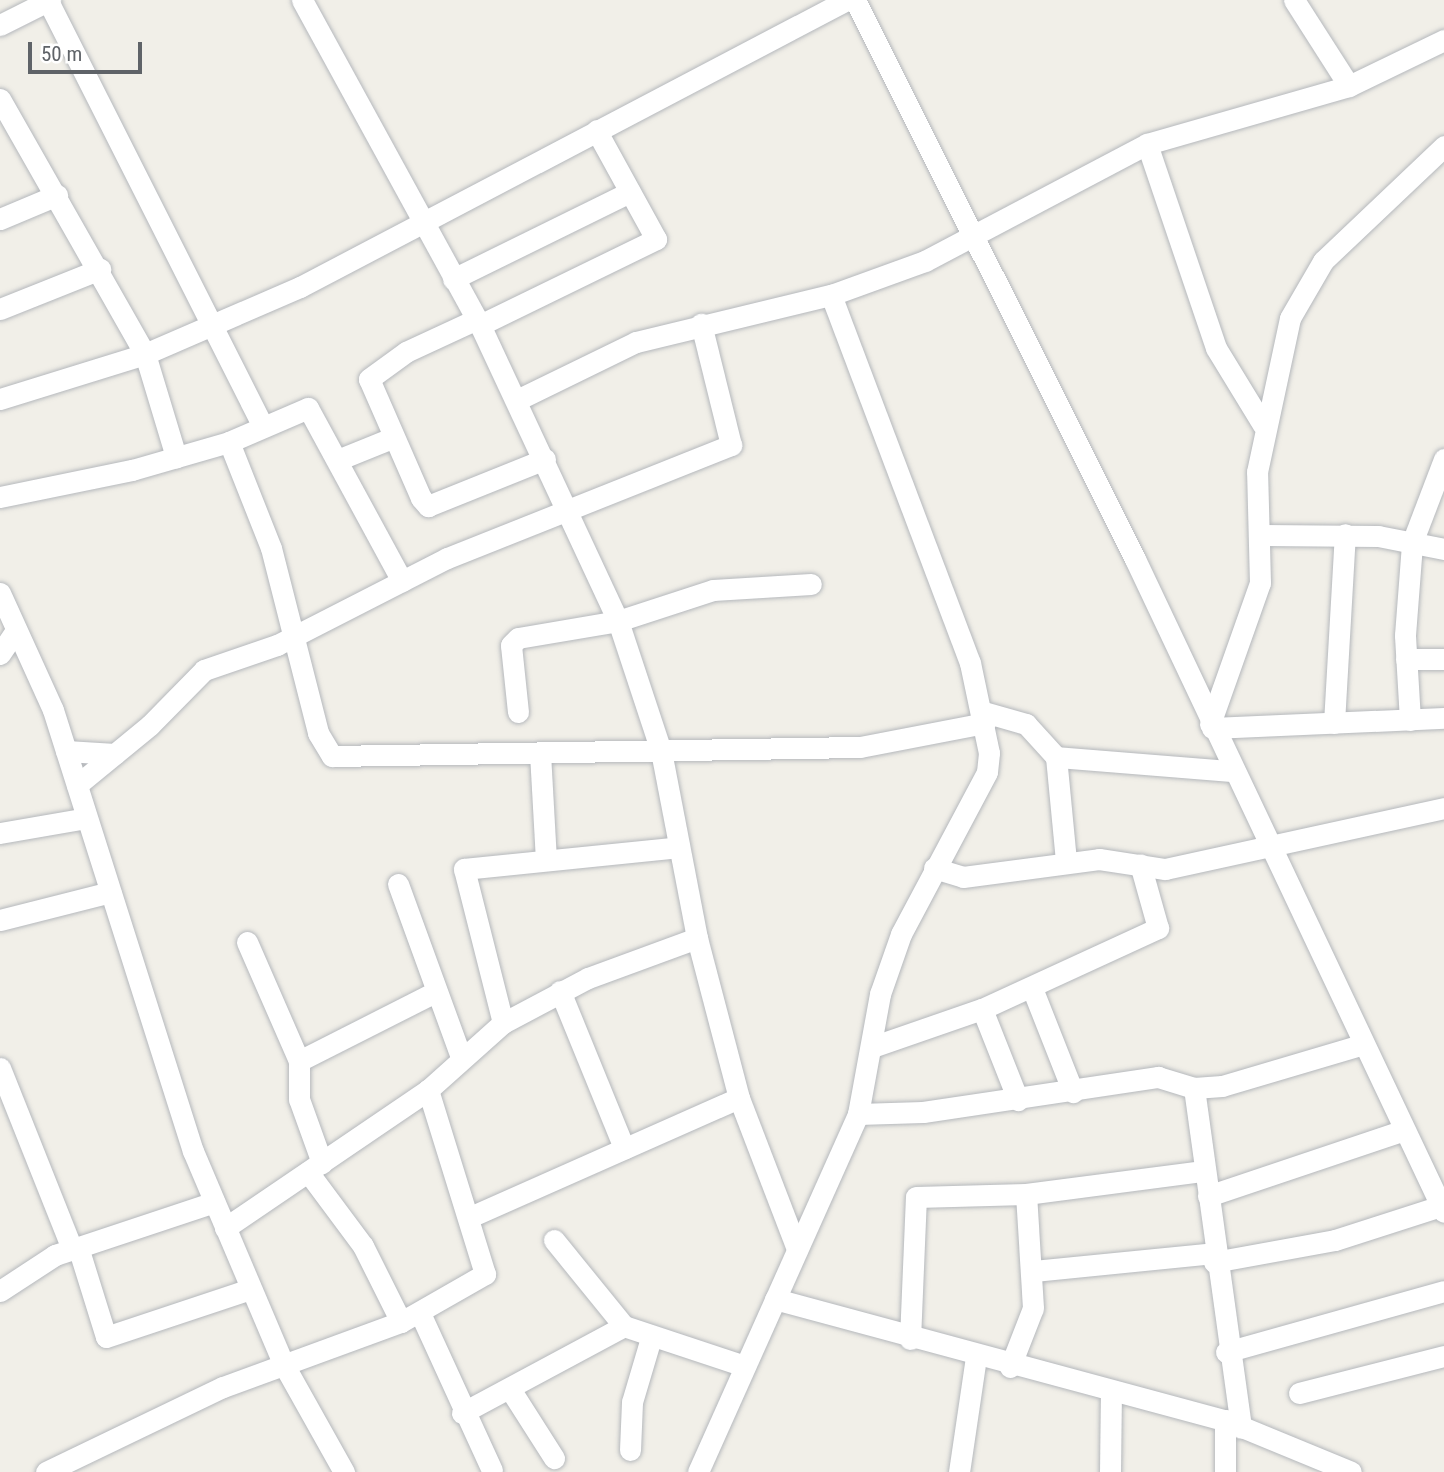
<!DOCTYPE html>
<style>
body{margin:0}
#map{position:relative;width:1444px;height:1472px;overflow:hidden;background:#f1efe8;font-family:"Roboto Condensed",sans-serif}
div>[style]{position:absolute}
.roads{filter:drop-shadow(0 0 2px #b5b8bc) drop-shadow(0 0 2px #b5b8bc)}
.minor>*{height:21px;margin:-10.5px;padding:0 10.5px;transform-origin:10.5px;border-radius:10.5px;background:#fff}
span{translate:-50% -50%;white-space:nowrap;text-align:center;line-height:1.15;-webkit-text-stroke:5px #fff;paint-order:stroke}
.scale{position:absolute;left:28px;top:42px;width:114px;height:32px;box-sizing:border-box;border:4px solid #5f6368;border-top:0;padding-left:9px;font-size:21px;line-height:24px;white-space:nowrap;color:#5f6368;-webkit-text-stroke:5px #fff;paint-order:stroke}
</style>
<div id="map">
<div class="roads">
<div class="minor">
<div style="left:302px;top:0;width:371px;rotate:61.3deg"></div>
<div style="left:480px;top:325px;width:327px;rotate:65deg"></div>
<div style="left:618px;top:621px;width:137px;rotate:71.7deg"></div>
<div style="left:661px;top:751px;width:190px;rotate:79.1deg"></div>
<div style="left:697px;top:938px;width:165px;rotate:75.3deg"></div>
<div style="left:739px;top:1098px;width:162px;rotate:69deg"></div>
<div style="left:855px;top:0;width:625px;rotate:63.39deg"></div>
<div style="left:1135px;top:559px;width:722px;rotate:64.68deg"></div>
<div style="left:1294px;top:0;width:102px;rotate:57.4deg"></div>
<div style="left:48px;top:1px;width:476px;rotate:63.2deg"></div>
<div style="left:0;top:25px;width:56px;rotate:-26.6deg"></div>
<div style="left:0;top:99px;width:293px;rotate:60.4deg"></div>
<div style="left:145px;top:354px;width:108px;rotate:73.2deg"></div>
<div style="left:1147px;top:144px;width:215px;rotate:71.3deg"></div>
<div style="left:1216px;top:348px;width:90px;rotate:58.6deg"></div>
<div style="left:0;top:219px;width:62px;rotate:-22.8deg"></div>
<div style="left:453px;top:279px;width:197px;rotate:-26.2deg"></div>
<div style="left:0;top:309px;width:108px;rotate:-21.8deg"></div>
<div style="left:477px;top:319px;width:78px;rotate:155.1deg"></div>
<div style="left:406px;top:352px;width:46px;rotate:143.9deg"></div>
<div style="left:369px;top:379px;width:130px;rotate:66.4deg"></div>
<div style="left:421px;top:498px;width:11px;rotate:49deg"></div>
<div style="left:428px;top:506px;width:126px;rotate:-21.9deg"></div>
<div style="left:480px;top:325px;width:196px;rotate:-26deg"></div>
<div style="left:656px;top:239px;width:124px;rotate:-118.8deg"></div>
<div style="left:0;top:399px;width:152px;rotate:-17.2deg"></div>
<div style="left:145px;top:354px;width:169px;rotate:-23.4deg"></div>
<div style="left:300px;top:287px;width:618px;rotate:-27.69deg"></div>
<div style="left:517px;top:400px;width:132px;rotate:-26deg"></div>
<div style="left:636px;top:342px;width:201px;rotate:-13.6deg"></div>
<div style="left:831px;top:295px;width:100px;rotate:-19.9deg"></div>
<div style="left:925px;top:261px;width:251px;rotate:-27.8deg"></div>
<div style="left:1147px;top:144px;width:210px;rotate:-16deg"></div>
<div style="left:1349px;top:86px;width:106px;rotate:-25.8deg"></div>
<div style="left:229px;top:442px;width:114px;rotate:68.4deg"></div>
<div style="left:271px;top:548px;width:191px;rotate:75.7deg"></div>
<div style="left:318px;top:733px;width:27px;rotate:59deg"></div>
<div style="left:332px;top:756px;width:528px;rotate:-0.98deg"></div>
<div style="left:860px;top:747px;width:127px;rotate:-10.9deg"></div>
<div style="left:340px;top:459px;width:56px;rotate:-22deg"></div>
<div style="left:0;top:497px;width:135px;rotate:-11.6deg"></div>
<div style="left:132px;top:470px;width:101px;rotate:-16.1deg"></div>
<div style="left:229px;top:442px;width:86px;rotate:-23.3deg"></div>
<div style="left:308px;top:408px;width:197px;rotate:61.5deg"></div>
<div style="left:1263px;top:535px;width:115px;rotate:0.5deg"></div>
<div style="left:1378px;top:536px;width:67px;rotate:11.1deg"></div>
<div style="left:0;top:593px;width:128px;rotate:65.6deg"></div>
<div style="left:53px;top:710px;width:463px;rotate:72.4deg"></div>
<div style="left:193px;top:1151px;width:233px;rotate:67deg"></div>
<div style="left:284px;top:1365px;width:123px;rotate:60.7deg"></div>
<div style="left:0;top:654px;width:29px;rotate:-56deg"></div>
<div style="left:1406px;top:659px;width:38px"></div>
<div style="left:518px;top:712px;width:67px;rotate:-96deg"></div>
<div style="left:511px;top:645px;width:10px;rotate:-45deg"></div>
<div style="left:518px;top:638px;width:101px;rotate:-9.6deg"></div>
<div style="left:618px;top:621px;width:100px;rotate:-18.1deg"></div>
<div style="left:713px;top:590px;width:98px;rotate:-3.5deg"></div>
<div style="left:984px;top:712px;width:44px;rotate:15.9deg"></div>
<div style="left:1026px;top:724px;width:45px;rotate:47.7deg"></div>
<div style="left:1056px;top:757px;width:103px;rotate:84.5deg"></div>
<div style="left:1410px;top:720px;width:85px;rotate:-93.4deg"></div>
<div style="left:1405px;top:635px;width:92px;rotate:-85.6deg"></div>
<div style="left:1412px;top:543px;width:90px;rotate:-69.1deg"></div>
<div style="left:1334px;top:723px;width:189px;rotate:-86.7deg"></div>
<div style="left:1210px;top:724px;width:150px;rotate:-70.5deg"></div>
<div style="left:1260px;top:583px;width:111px;rotate:-91.5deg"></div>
<div style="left:1257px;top:472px;width:157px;rotate:-77.9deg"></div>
<div style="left:1290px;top:318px;width:66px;rotate:-59.9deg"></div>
<div style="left:1323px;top:261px;width:167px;rotate:-43.5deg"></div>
<div style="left:1212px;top:728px;width:232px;rotate:-2.5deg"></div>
<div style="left:66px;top:751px;width:49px;rotate:3.5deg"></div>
<div style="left:540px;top:753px;width:107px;rotate:86.8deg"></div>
<div style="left:1056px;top:757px;width:175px;rotate:4.6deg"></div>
<div style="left:77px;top:785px;width:94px;rotate:-39.4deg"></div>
<div style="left:150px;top:725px;width:77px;rotate:-45.5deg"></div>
<div style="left:204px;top:670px;width:77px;rotate:-18.9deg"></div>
<div style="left:277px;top:645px;width:191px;rotate:-27.1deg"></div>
<div style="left:447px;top:558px;width:306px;rotate:-21.7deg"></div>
<div style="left:731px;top:445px;width:125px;rotate:-103.9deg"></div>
<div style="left:0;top:833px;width:88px;rotate:-9.8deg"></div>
<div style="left:934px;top:868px;width:30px;rotate:17deg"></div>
<div style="left:963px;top:877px;width:137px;rotate:-7.5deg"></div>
<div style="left:1099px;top:859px;width:67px;rotate:8.6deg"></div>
<div style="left:1165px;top:869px;width:286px;rotate:-12.3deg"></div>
<div style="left:398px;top:884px;width:184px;rotate:70deg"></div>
<div style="left:0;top:920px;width:114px;rotate:-14.2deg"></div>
<div style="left:247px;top:942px;width:130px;rotate:66.4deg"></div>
<div style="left:1032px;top:988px;width:112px;rotate:68.5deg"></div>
<div style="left:560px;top:991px;width:170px;rotate:67.8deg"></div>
<div style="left:982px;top:1009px;width:98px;rotate:68.4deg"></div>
<div style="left:503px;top:1023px;width:159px;rotate:-104.2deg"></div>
<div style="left:464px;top:869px;width:216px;rotate:-5.8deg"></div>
<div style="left:872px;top:1047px;width:116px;rotate:-19.1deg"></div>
<div style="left:982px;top:1009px;width:194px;rotate:-24.7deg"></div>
<div style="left:1158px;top:928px;width:66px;rotate:-105.7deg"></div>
<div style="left:0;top:1068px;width:195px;rotate:68.3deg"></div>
<div style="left:1194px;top:1088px;width:343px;rotate:82.1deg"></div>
<div style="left:858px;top:1114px;width:65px;rotate:-1.8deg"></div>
<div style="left:923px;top:1112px;width:238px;rotate:-8.5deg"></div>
<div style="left:1158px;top:1077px;width:38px;rotate:17deg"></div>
<div style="left:1194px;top:1088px;width:28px;rotate:-4deg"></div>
<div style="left:1222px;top:1086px;width:148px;rotate:-16.5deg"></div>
<div style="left:322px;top:1163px;width:68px;rotate:-109.8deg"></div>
<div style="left:299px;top:1099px;width:38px;rotate:-90deg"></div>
<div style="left:299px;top:1061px;width:153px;rotate:-26.9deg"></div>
<div style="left:308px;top:1172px;width:92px;rotate:53.4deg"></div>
<div style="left:363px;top:1246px;width:85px;rotate:63.4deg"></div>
<div style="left:1208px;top:1196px;width:204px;rotate:-18.6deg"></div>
<div style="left:470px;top:1217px;width:294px;rotate:-23.9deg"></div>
<div style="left:225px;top:1228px;width:245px;rotate:-34.2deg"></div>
<div style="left:428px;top:1090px;width:101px;rotate:-41.8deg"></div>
<div style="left:503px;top:1023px;width:96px;rotate:-27.9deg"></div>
<div style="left:588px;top:978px;width:116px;rotate:-20.2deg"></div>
<div style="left:554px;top:1240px;width:111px;rotate:50.9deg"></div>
<div style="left:624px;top:1326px;width:126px;rotate:18.4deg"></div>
<div style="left:78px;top:1247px;width:94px;rotate:72.7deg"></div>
<div style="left:106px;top:1337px;width:152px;rotate:-18.4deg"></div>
<div style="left:1214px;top:1262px;width:123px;rotate:-10.3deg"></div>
<div style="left:1335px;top:1240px;width:111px;rotate:-17.8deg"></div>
<div style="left:1034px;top:1271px;width:180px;rotate:-5.7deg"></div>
<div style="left:0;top:1291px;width:66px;rotate:-33.2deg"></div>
<div style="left:55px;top:1255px;width:168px;rotate:-18.4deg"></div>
<div style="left:775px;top:1299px;width:466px;rotate:15.1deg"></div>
<div style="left:1225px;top:1420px;width:136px;rotate:22.4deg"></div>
<div style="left:420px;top:1313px;width:173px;rotate:65.4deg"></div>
<div style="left:910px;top:1339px;width:142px;rotate:-87.6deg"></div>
<div style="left:916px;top:1197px;width:110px;rotate:-1.6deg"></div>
<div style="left:1026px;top:1194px;width:179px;rotate:-7.4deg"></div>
<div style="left:1226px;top:1352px;width:226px;rotate:-15.6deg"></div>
<div style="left:1010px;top:1367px;width:63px;rotate:-68.7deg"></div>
<div style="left:1033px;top:1308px;width:114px;rotate:-93.5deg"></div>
<div style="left:510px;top:1389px;width:82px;rotate:57.5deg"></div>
<div style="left:1299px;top:1393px;width:150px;rotate:-14.3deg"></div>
<div style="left:462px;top:1413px;width:184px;rotate:-28.2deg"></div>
<div style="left:1225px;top:1420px;width:52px;rotate:90deg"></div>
<div style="left:630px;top:1450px;width:48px;rotate:-87.6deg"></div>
<div style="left:632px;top:1402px;width:67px;rotate:-73.5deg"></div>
<div style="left:46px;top:1472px;width:196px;rotate:-25.7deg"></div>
<div style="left:223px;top:1387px;width:189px;rotate:-20.1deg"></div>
<div style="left:401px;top:1322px;width:97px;rotate:-29.7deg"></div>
<div style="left:485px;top:1274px;width:193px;rotate:-107.2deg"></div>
<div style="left:698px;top:1472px;width:392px;rotate:-65.9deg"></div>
<div style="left:858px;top:1114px;width:122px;rotate:-79.6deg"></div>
<div style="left:880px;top:994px;width:64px;rotate:-70.7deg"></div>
<div style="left:901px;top:934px;width:183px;rotate:-62deg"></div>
<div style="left:987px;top:772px;width:19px;rotate:-84deg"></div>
<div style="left:989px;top:753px;width:92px;rotate:-101.9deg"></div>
<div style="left:970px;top:663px;width:393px;rotate:-110.7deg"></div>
<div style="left:959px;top:1472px;width:116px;rotate:-81.6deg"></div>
<div style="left:1110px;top:1472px;width:81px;rotate:-89.3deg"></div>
</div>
</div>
<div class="scale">50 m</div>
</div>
